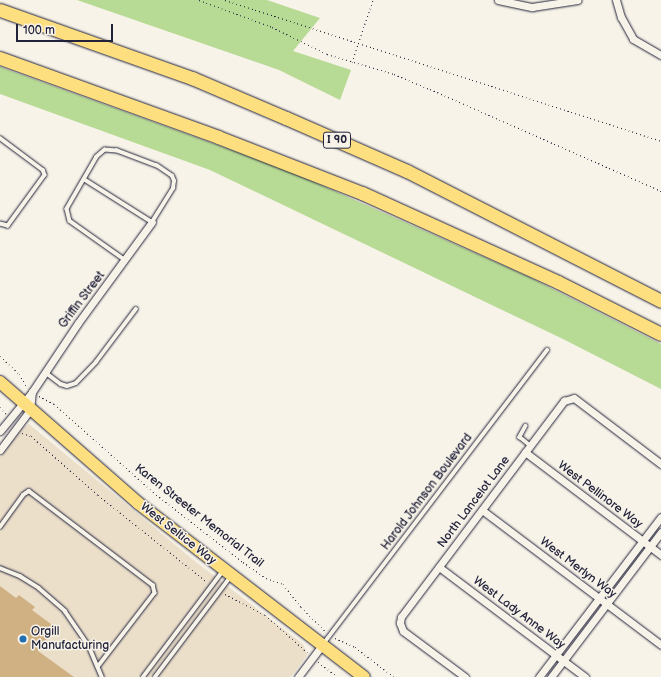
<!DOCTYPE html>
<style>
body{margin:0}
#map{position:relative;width:661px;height:677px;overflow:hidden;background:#f7f3e8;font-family:"Balsamiq Sans",sans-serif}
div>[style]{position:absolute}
.built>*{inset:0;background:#ebdfca}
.green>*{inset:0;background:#b7da94}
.building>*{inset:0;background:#d0b184}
.path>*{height:1px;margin-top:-0.5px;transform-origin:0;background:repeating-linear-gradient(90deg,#22223b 0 1px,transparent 0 4px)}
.roads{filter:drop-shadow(0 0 1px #22223b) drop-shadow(0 0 1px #22223b)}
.lane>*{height:3.5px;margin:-1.75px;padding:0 1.75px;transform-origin:1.75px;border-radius:1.75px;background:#f7f3e8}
.street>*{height:7px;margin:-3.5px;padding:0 3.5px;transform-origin:3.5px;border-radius:3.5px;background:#f7f3e8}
.primary>*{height:12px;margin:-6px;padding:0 6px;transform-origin:6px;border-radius:6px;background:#fedf80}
.highway>*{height:13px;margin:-6.5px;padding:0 6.5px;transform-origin:6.5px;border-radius:6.5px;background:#fedf80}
.dots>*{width:11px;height:11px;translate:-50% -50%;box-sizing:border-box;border:2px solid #f7f3e8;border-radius:50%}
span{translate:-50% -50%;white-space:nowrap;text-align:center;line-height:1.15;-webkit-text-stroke:3px #f7f3e8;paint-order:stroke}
.shield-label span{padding:1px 3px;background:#f7f3e8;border:1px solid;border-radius:3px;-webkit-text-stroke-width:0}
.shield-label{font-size:11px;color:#22223b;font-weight:700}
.street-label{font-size:12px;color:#22223b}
.poi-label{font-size:12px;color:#22223b}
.left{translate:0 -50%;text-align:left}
.scale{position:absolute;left:16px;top:24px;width:97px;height:18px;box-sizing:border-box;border:2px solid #22223b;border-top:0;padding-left:5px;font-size:12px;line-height:14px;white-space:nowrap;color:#22223b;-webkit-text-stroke:3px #f7f3e8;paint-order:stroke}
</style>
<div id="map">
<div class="built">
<div style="clip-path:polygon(29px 424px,196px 562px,303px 644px,307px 655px,291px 677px,0 677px,0 457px,20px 430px)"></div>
</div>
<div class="green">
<div style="clip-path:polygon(77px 0,267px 0,320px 18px,293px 51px,351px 70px,340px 100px,279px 70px)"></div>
<div style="clip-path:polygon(0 67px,289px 171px,529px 277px,661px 344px,661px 389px,563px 339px,210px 170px,0 94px)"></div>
</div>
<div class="building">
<div style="clip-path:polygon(0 586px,16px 598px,19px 595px,35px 607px,32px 610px,55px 627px,38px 651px,74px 677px,0 677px)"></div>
</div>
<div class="path">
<div style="left:199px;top:0;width:78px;rotate:20.3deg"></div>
<div style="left:272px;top:27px;width:61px;rotate:26.1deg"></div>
<div style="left:327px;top:54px;width:70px;rotate:16.6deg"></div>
<div style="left:394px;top:74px;width:39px;rotate:23deg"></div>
<div style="left:430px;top:89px;width:253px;rotate:23.8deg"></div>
<div style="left:225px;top:0;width:458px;rotate:17.9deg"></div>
<div style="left:352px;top:62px;width:65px;rotate:-71.3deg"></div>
<div style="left:0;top:356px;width:26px;rotate:43deg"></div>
<div style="left:19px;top:374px;width:15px;rotate:58deg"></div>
<div style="left:39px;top:396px;width:17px;rotate:28deg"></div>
<div style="left:54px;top:404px;width:132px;rotate:41.6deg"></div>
<div style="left:153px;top:492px;width:114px;rotate:37.9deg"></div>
<div style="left:243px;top:562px;width:28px;rotate:35deg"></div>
<div style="left:266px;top:578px;width:18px;rotate:19deg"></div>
<div style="left:283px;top:584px;width:29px;rotate:52deg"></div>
<div style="left:301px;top:607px;width:35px;rotate:45deg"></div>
<div style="left:0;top:407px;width:9px;rotate:49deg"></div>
<div style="left:22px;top:433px;width:9px;rotate:18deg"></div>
<div style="left:31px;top:436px;width:89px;rotate:41.4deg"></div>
<div style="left:98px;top:495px;width:139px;rotate:38.6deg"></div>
<div style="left:225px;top:594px;width:45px;rotate:27.7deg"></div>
<div style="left:265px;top:615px;width:57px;rotate:41.5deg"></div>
<div style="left:335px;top:638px;width:22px;rotate:24deg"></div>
<div style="left:355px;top:647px;width:49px;rotate:37.6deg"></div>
<div style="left:318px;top:662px;width:25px;rotate:37deg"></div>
</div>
<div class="roads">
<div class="lane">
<div style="left:0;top:138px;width:54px;rotate:36.7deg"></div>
<div style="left:43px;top:170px;width:5px;rotate:68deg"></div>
<div style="left:45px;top:175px;width:63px;rotate:126deg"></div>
<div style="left:8px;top:226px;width:8px;rotate:-166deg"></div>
<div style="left:84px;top:179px;width:80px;rotate:32.3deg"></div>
<div style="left:152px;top:222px;width:40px;rotate:-58deg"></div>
<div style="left:173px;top:188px;width:7px;rotate:-82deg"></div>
<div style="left:174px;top:181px;width:5px;rotate:-112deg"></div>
<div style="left:172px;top:176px;width:18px;rotate:-146deg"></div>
<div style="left:157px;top:166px;width:43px;rotate:-159.4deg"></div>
<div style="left:117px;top:151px;width:12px;rotate:-175deg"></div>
<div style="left:105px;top:150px;width:11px;rotate:139deg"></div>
<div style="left:97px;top:157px;width:60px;rotate:120deg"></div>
<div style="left:67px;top:209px;width:12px;rotate:76deg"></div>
<div style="left:70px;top:221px;width:67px;rotate:35.3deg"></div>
<div style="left:45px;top:372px;width:20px;rotate:37deg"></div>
<div style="left:61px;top:384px;width:6px;rotate:18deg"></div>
<div style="left:67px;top:386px;width:9px;rotate:-18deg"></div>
<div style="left:76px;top:383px;width:29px;rotate:-46deg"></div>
<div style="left:96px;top:362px;width:66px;rotate:-53deg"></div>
<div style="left:526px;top:426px;width:13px;rotate:119deg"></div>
<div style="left:520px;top:437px;width:13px;rotate:39deg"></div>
<div style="left:0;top:527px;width:39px;rotate:-54deg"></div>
<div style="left:23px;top:495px;width:7px;rotate:-34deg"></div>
<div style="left:29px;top:491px;width:156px;rotate:37.2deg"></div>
<div style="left:153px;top:585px;width:8px;rotate:76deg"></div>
<div style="left:155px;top:593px;width:93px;rotate:127.6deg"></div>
<div style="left:0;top:568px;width:22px;rotate:22deg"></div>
<div style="left:20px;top:576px;width:22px;rotate:32deg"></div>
<div style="left:39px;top:588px;width:35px;rotate:41deg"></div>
<div style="left:65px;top:611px;width:42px;rotate:55.6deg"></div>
<div style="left:89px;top:646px;width:34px;rotate:67deg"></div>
<div style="left:324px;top:643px;width:368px;rotate:-52.7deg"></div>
<div style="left:143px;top:677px;width:133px;rotate:-53deg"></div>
<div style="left:155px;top:677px;width:126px;rotate:-53deg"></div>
</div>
<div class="street">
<div style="left:498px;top:0;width:35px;rotate:12deg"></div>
<div style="left:532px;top:7px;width:46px;rotate:-8.8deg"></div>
<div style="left:616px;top:0;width:18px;rotate:74deg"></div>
<div style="left:621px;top:17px;width:25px;rotate:61deg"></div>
<div style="left:633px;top:39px;width:32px;rotate:30deg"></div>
<div style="left:0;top:431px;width:50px;rotate:-50.6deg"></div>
<div style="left:32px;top:392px;width:83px;rotate:-56.3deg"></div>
<div style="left:78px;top:323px;width:125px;rotate:-53.8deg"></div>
<div style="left:0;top:450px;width:50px;rotate:-53.1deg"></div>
<div style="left:30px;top:410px;width:18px;rotate:-84deg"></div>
<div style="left:525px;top:452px;width:171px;rotate:37.1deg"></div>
<div style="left:482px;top:510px;width:224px;rotate:37deg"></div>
<div style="left:439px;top:567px;width:183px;rotate:37deg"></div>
<div style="left:298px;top:677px;width:40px;rotate:-53deg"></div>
<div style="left:465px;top:677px;width:77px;rotate:-143.4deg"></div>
<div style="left:403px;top:631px;width:9px;rotate:-111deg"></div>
<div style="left:400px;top:623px;width:6px;rotate:-81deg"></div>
<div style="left:401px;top:617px;width:271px;rotate:-53deg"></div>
<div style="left:564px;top:401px;width:10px;rotate:-17deg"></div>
<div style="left:574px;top:398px;width:109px;rotate:37.2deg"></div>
<div style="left:539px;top:677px;width:201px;rotate:-52.7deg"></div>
<div style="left:551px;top:677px;width:182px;rotate:-52.8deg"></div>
</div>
<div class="primary">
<div style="left:0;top:382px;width:184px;rotate:41.2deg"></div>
<div style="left:138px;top:503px;width:285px;rotate:37.6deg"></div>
</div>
<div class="highway">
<div style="left:0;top:10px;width:204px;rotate:19.5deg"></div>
<div style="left:192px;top:78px;width:102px;rotate:23.1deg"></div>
<div style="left:286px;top:118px;width:132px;rotate:23.7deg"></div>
<div style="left:407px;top:171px;width:285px;rotate:27.1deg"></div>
<div style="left:0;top:58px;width:232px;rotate:19.9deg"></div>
<div style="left:218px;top:137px;width:155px;rotate:21.3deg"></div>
<div style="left:362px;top:193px;width:215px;rotate:24.4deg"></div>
<div style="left:558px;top:282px;width:115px;rotate:26.8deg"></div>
</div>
</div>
<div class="dots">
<div style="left:23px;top:639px;background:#1f6fb2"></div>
</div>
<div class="shield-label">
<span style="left:337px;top:140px">I 90</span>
</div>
<div class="street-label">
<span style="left:82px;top:300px;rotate:-53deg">Griffin Street</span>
<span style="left:427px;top:492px;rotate:-53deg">Harold Johnson Boulevard</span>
<span style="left:600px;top:495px;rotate:37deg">West Pellinore Way</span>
<span style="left:474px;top:502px;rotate:-53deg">North Lancelot Lane</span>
<span style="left:199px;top:516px;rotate:38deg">Karen Streeter Memorial Trail</span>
<span style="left:178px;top:534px;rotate:38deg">West Seltice Way</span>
<span style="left:578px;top:568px;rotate:37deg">West Merlyn Way</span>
<span style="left:519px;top:613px;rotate:37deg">West Lady Anne Way</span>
</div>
<div class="poi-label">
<span class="left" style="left:31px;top:639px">Orgill<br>Manufacturing</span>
</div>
<div class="scale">100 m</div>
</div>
